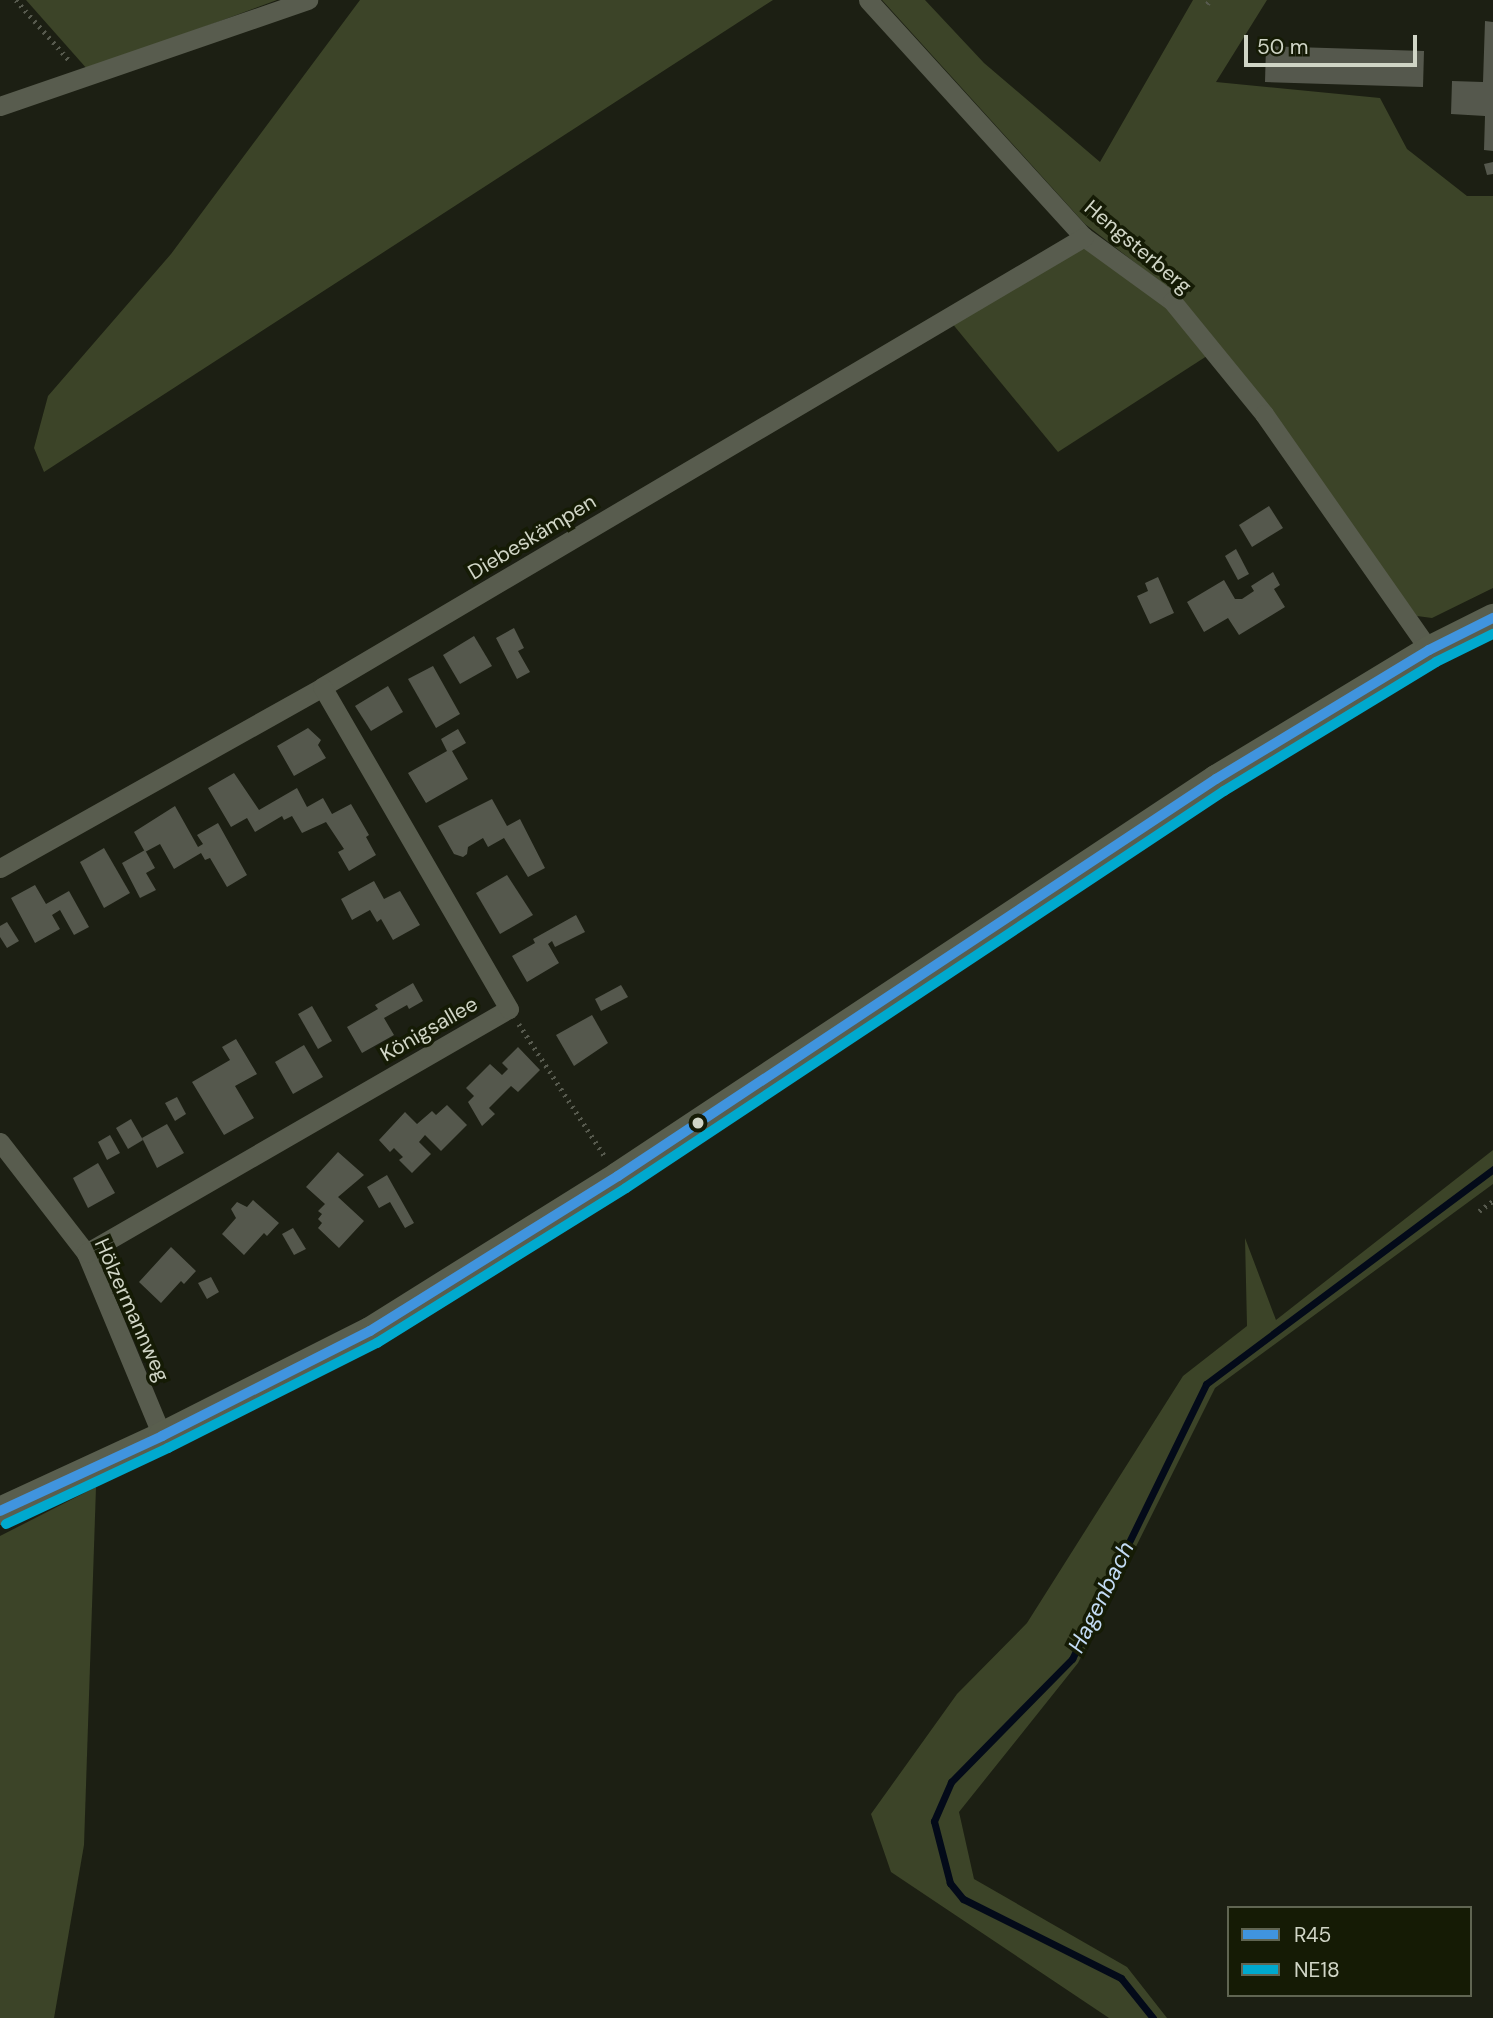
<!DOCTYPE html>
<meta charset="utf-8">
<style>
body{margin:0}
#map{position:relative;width:1493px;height:2018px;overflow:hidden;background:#1c1f13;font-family:"DM Sans",sans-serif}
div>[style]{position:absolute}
.green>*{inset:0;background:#3c4428}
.stream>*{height:7px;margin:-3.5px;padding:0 3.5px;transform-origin:3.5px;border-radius:3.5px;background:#030a19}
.building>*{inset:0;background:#55584d}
.path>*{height:4.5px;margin-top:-2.25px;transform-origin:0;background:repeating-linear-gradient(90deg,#575a4e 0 2px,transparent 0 7px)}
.minor>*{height:19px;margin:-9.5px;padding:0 9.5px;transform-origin:9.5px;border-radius:9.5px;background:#585c4e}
.secondary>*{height:28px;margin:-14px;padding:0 14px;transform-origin:14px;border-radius:14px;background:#595e4e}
.bus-1>*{height:10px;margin:-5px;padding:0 5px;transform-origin:5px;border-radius:5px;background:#4094de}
.bus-2>*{height:10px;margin:-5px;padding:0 5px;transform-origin:5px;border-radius:5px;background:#00a9ce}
.dots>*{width:19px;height:19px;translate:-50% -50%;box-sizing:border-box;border:4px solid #151b05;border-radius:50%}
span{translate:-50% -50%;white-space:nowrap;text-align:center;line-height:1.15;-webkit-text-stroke:7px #151b05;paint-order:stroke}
.street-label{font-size:21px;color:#d0d5c6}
.water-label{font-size:23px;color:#c3dbf4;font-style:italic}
.legend{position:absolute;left:1227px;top:1906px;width:245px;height:91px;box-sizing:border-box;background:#151b05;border:2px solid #606552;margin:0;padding:9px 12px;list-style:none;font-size:21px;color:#d0d5c6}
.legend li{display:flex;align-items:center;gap:14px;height:35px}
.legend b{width:35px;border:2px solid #606552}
.scale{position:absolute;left:1244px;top:35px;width:173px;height:32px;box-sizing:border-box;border:4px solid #d0d5c6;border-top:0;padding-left:9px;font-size:21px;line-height:24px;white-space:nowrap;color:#d0d5c6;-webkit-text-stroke:5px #151b05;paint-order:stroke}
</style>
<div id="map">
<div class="green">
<div style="clip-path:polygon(26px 0,277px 0,88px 70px)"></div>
<div style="clip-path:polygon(360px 0,773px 0,44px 472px,34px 448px,48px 396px,171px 254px)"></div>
<div style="clip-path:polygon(882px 0,925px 0,984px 63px,1100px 162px,1193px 0,1267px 0,1216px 82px,1380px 98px,1407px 149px,1467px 196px,1493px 196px,1493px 588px,1432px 618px,1417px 616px,1177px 295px,1085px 224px)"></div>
<div style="clip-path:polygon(1083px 242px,1169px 303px,1210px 354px,1058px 452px,951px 322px)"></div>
<div style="clip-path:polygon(1493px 1150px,1493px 1184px,1215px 1388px,1078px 1663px,959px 1812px,974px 1879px,1127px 1967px,1167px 2018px,1109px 2018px,891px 1872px,871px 1814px,957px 1694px,1027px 1623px,1183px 1376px,1247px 1326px,1245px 1238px,1276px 1320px)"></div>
<div style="clip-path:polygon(96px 1487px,84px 1845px,54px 2018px,0 2018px,0 1536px)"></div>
</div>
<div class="stream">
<div style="left:1153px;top:2018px;width:51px;rotate:-128.7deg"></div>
<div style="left:1121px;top:1978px;width:177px;rotate:-153.4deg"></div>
<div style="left:963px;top:1899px;width:21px;rotate:-129deg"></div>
<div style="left:950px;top:1883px;width:64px;rotate:-104.5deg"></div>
<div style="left:934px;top:1821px;width:43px;rotate:-66.4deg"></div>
<div style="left:951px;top:1782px;width:173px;rotate:-45.5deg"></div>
<div style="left:1072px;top:1659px;width:306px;rotate:-64deg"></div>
<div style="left:1206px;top:1384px;width:359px;rotate:-36.8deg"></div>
</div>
<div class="building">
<div style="clip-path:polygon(1485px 21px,1493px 22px,1493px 151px,1484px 150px,1485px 116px,1451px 114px,1452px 81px,1483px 82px)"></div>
<div style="clip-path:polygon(1266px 46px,1424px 51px,1423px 87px,1265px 82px)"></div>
<div style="clip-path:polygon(1493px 162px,1493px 174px,1487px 175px,1484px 164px)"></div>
<div style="clip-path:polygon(1269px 506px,1283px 528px,1252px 547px,1239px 525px)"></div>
<div style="clip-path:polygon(1236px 549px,1249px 574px,1238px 580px,1225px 556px)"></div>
<div style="clip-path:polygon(1273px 572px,1280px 585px,1274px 589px,1285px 607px,1239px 635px,1228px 618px,1204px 632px,1187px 602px,1224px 580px,1235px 599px,1242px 599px,1254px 591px,1251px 586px)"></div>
<div style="clip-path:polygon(1158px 577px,1174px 613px,1150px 624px,1137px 596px,1148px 591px,1145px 583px)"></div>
<div style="clip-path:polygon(514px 628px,524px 648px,518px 651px,530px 672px,517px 679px,496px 638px)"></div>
<div style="clip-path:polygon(474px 636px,492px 666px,460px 684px,443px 655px)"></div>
<div style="clip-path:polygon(433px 666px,460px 714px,436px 728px,408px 679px)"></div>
<div style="clip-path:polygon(388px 686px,403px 712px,371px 731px,355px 706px)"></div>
<div style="clip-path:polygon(308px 728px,321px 740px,318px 745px,326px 758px,294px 776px,277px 746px)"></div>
<div style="clip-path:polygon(458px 729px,466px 743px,452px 751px,468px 779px,426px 803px,408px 773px,447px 751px,441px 739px)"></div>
<div style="clip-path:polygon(234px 773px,259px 810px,297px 788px,307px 807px,323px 798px,332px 814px,351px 804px,369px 835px,366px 837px,376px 855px,349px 871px,338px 852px,344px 849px,326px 822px,302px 833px,292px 816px,284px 820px,282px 816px,255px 832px,247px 818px,231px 827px,208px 788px)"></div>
<div style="clip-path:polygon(492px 799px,507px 826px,520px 819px,545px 868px,528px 877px,504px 838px,488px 847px,483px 838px,468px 847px,467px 854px,463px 857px,454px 854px,438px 826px)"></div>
<div style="clip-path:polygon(175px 806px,198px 847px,203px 844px,197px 835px,218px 823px,247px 875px,227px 887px,210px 858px,205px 860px,201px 853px,174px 869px,160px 844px,145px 852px,134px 832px)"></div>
<div style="clip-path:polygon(104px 848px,130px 893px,104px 908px,80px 862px)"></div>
<div style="clip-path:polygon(145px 850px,155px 868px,146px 873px,156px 890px,140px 898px,122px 863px)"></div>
<div style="clip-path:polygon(507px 875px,533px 915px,500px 934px,476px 893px)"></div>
<div style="clip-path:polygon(374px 881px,384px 899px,400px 891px,420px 925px,393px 940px,381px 919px,377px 922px,370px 910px,352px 920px,341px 899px)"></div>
<div style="clip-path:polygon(35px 885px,46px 904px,69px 891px,89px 927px,74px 935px,60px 910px,52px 915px,60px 929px,35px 943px,11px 898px)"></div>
<div style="clip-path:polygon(576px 915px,585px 932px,555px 947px,552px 941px,548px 944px,559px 963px,527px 982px,512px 956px,535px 943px,533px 939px)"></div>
<div style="clip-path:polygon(7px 922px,19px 941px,7px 948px,0 937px,0 926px)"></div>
<div style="clip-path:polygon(413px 983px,423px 1001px,409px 1009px,407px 1005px,384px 1018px,394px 1035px,362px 1053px,347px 1027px,378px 1009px,375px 1005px)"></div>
<div style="clip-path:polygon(621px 985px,628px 997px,601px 1011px,595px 999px)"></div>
<div style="clip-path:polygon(312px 1006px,332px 1041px,318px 1049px,298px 1014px)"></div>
<div style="clip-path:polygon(592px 1015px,608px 1043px,574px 1066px,556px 1035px)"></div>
<div style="clip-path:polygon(236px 1039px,257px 1074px,235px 1086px,254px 1118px,224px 1135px,192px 1082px,230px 1060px,222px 1047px)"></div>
<div style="clip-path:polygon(304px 1045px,323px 1077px,293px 1094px,275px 1062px)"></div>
<div style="clip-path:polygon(518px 1047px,540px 1070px,518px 1092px,511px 1086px,489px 1108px,495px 1114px,482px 1126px,468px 1102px,474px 1096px,466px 1088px,490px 1064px,502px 1075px,508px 1069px,502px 1063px)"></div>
<div style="clip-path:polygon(177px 1097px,186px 1114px,175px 1121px,165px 1103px)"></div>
<div style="clip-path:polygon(447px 1105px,467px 1125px,441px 1151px,425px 1135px,419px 1142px,431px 1154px,412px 1173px,399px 1160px,403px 1157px,394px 1148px,390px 1152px,379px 1140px,405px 1112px,417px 1124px,432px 1111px,436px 1115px)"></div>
<div style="clip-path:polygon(131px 1119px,143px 1140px,128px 1149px,116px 1128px)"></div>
<div style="clip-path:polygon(167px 1124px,184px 1153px,157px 1168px,142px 1138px)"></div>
<div style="clip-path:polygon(110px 1135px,120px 1153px,107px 1160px,98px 1142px)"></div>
<div style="clip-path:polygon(338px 1152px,364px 1175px,338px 1197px,364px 1221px,339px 1248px,318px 1228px,322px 1223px,318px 1219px,322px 1214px,318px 1211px,325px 1204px,306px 1187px)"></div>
<div style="clip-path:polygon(98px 1163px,115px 1193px,88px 1208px,73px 1178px)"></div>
<div style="clip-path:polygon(387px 1175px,414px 1223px,405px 1228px,390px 1202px,379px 1208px,367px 1187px)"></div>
<div style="clip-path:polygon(253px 1200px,279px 1223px,267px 1236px,264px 1233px,244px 1255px,222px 1234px,236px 1218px,231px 1209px,237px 1202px,247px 1207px)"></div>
<div style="clip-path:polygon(293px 1228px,306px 1249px,294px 1255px,282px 1234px)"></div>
<div style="clip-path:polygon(171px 1247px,196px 1271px,184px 1284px,181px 1281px,161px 1303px,139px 1282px)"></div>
<div style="clip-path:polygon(211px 1277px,219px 1292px,207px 1299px,198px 1283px)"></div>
</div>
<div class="path">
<div style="left:16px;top:0;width:81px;rotate:48.5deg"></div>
<div style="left:1207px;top:4px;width:5px;rotate:-53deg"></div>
<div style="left:519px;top:1024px;width:160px;rotate:57deg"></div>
<div style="left:1479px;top:1211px;width:17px;rotate:-36deg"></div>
</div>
<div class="minor">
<div style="left:868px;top:0;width:321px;rotate:47.7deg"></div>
<div style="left:1084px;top:237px;width:109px;rotate:36deg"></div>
<div style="left:1172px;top:301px;width:146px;rotate:50.8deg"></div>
<div style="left:1264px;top:414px;width:288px;rotate:55deg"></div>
<div style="left:0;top:106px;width:326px;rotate:-19deg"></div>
<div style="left:0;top:868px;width:369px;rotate:-29.3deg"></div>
<div style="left:322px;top:687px;width:885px;rotate:-30.56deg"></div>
<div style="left:0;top:1142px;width:140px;rotate:52.2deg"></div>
<div style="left:86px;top:1253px;width:198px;rotate:67.4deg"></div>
<div style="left:86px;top:1253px;width:488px;rotate:-30deg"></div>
<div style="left:509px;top:1009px;width:372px;rotate:-120.1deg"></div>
</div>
<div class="secondary">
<div style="left:0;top:1511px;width:179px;rotate:-24.8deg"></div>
<div style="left:162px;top:1436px;width:233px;rotate:-26.8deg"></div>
<div style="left:370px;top:1331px;width:292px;rotate:-32deg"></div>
<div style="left:618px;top:1176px;width:718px;rotate:-33.58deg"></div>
<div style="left:1216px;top:779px;width:249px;rotate:-31.2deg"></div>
<div style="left:1429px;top:650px;width:72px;rotate:-26.6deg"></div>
</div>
<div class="bus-1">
<div style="left:0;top:1511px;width:179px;rotate:-24.8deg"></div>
<div style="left:162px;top:1436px;width:233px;rotate:-26.8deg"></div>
<div style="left:370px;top:1331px;width:292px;rotate:-32deg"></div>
<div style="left:618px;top:1176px;width:718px;rotate:-33.58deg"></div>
<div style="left:1216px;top:779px;width:249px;rotate:-31.2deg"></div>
<div style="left:1429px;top:650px;width:72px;rotate:-26.6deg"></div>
</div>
<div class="bus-2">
<div style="left:6px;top:1524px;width:179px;rotate:-25.1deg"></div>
<div style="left:168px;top:1448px;width:234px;rotate:-26.7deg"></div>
<div style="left:377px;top:1343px;width:293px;rotate:-31.9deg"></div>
<div style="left:626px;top:1188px;width:718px;rotate:-33.58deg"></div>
<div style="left:1224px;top:791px;width:248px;rotate:-31.3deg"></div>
<div style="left:1436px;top:662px;width:64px;rotate:-26.2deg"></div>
</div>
<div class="dots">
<div style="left:698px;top:1123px;background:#d0d5c6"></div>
</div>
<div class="street-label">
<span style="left:1138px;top:247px;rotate:40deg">Hengsterberg</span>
<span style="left:532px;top:537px;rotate:-31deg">Diebeskämpen</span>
<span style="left:429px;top:1029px;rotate:-30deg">Königsallee</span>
<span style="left:132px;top:1310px;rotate:66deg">Hölzermannweg</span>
</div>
<div class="water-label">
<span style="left:1101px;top:1597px;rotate:-64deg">Hagenbach</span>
</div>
<ul class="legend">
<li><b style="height:9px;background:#4094de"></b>R45</li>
<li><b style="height:9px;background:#00a9ce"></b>NE18</li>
</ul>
<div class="scale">50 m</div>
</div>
